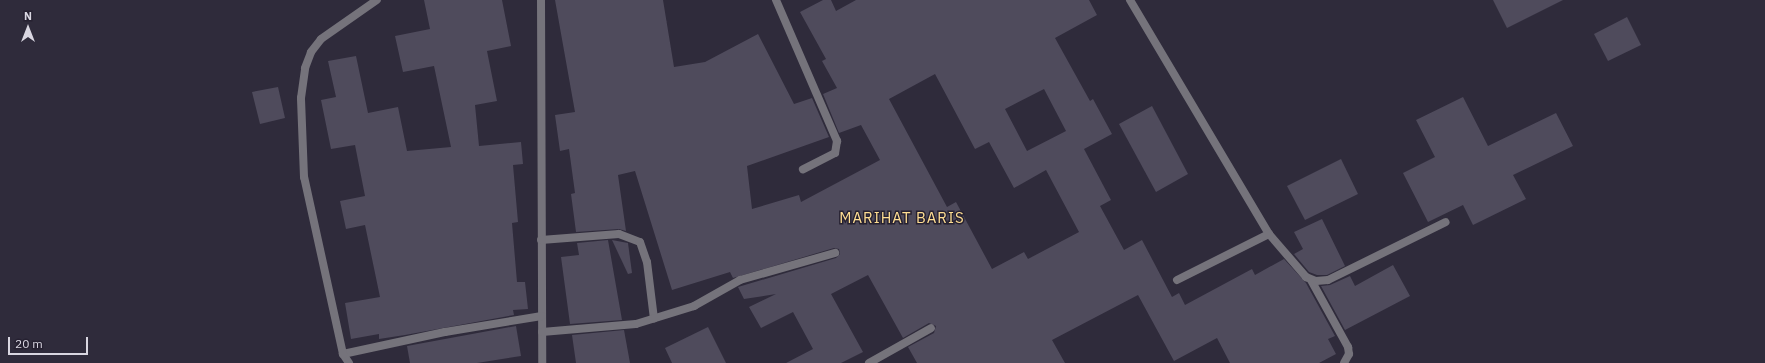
<!DOCTYPE html>
<style>
body{margin:0}
#map{position:relative;width:1765px;height:363px;overflow:hidden;background:#2f2b3b;font-family:"IBM Plex Sans",sans-serif}
div>[style]{position:absolute}
.building>*{inset:0;background:#4f4b5c}
.minor>*{height:8px;margin:-4px;padding:0 4px;transform-origin:4px;border-radius:4px;background:#75737b}
span{translate:-50% -50%;white-space:nowrap;text-align:center;line-height:1.15;-webkit-text-stroke:3px #262131;paint-order:stroke}
.quarter-label{font-size:15px;color:#ffde93;letter-spacing:1px}
.north{position:absolute;left:8px;top:8px;width:40px;height:40px;-webkit-text-stroke:3px #262131;paint-order:stroke;rotate:0deg;font-size:11px;font-weight:700;line-height:16px;text-align:center;color:#d9d6e1}
.north::after{content:'';display:block;margin:auto;width:14px;height:18px;background:#d9d6e1;clip-path:polygon(50% 0,100% 100%,50% 72%,0 100%)}
.scale{position:absolute;left:8px;top:337px;width:80px;height:18px;box-sizing:border-box;border:2px solid #d9d6e1;border-top:0;padding-left:5px;font-size:12px;line-height:14px;white-space:nowrap;color:#d9d6e1;-webkit-text-stroke:3px #262131;paint-order:stroke}
</style>
<div id="map">
<div class="building">
<div style="clip-path:polygon(424px 0,502px 0,511px 46px,487px 51px,497px 101px,475px 105px,479px 146px,521px 142px,523px 164px,513px 165px,518px 222px,512px 223px,517px 282px,525px 282px,528px 309px,513px 310px,514px 315px,405px 335px,379px 339px,379px 334px,351px 339px,345px 303px,380px 297px,365px 225px,346px 229px,340px 201px,365px 196px,355px 145px,331px 149px,321px 100px,336px 97px,328px 61px,356px 56px,368px 113px,398px 107px,407px 151px,451px 147px,434px 66px,403px 72px,395px 36px,430px 29px)"></div>
<div style="clip-path:polygon(evenodd,555px 0,663px 0,674px 67px,705px 62px,758px 34px,794px 104px,812px 98px,829px 137px,747px 166px,752px 209px,799px 195px,801px 202px,880px 160px,861px 125px,839px 133px,823px 94px,837px 88px,822px 61px,826px 59px,800px 12px,823px 0,831px 0,836px 11px,856px 0,1089px 0,1097px 15px,1055px 38px,1090px 101px,1093px 99px,1112px 134px,1084px 149px,1111px 200px,1100px 206px,1124px 250px,1142px 240px,1172px 297px,1179px 293px,1185px 305px,1252px 269px,1255px 275px,1284px 259px,1306px 283px,1335px 336px,1328px 339px,1336px 354px,1319px 363px,1230px 363px,1217px 338px,1174px 361px,1138px 295px,1052px 340px,1065px 363px,917px 363px,908px 347px,934px 333px,936px 326px,929px 323px,903px 338px,868px 275px,831px 294px,863px 352px,841px 363px,786px 363px,813px 349px,793px 312px,761px 328px,749px 307px,776px 294px,744px 299px,738px 287px,836px 258px,840px 254px,839px 249px,834px 248px,733px 278px,730px 272px,672px 290px,635px 171px,618px 175px,626px 231px,619px 229px,576px 232px,571px 194px,575px 193px,569px 149px,560px 151px,555px 115px,575px 112px,555px 0,935px 74px,975px 149px,989px 142px,1014px 188px,1046px 170px,1079px 232px,1028px 259px,1024px 252px,992px 269px,956px 202px,947px 207px,889px 99px,935px 74px,555px 0,1044px 89px,1066px 131px,1027px 151px,1005px 109px,1044px 89px)"></div>
<div style="clip-path:polygon(1493px 0,1563px 0,1507px 28px)"></div>
<div style="clip-path:polygon(1627px 17px,1641px 45px,1608px 61px,1594px 34px)"></div>
<div style="clip-path:polygon(278px 87px,285px 118px,260px 124px,252px 92px)"></div>
<div style="clip-path:polygon(1463px 97px,1488px 146px,1556px 113px,1573px 146px,1513px 175px,1526px 199px,1473px 225px,1463px 205px,1428px 222px,1403px 173px,1435px 157px,1416px 120px)"></div>
<div style="clip-path:polygon(1152px 106px,1188px 174px,1156px 192px,1119px 124px)"></div>
<div style="clip-path:polygon(1341px 159px,1358px 194px,1305px 220px,1287px 186px)"></div>
<div style="clip-path:polygon(1322px 219px,1345px 266px,1327px 275px,1317px 275px,1309px 272px,1294px 254px,1303px 249px,1294px 232px)"></div>
<div style="clip-path:polygon(608px 240px,622px 320px,570px 324px,561px 257px,579px 255px,577px 243px)"></div>
<div style="clip-path:polygon(612px 240px,628px 243px,632px 273px,628px 274px)"></div>
<div style="clip-path:polygon(1393px 265px,1410px 296px,1345px 330px,1321px 286px,1330px 285px,1350px 276px,1355px 286px)"></div>
<div style="clip-path:polygon(516px 326px,521px 356px,477px 363px,410px 363px,407px 346px)"></div>
<div style="clip-path:polygon(708px 327px,726px 363px,672px 363px,665px 348px)"></div>
<div style="clip-path:polygon(624px 330px,630px 363px,576px 363px,572px 335px)"></div>
</div>
<div class="minor">
<div style="left:541px;top:0;width:363px;rotate:89.8deg"></div>
<div style="left:776px;top:0;width:154px;rotate:66.6deg"></div>
<div style="left:837px;top:141px;width:12px;rotate:99deg"></div>
<div style="left:835px;top:153px;width:36px;rotate:153deg"></div>
<div style="left:1130px;top:0;width:272px;rotate:59.3deg"></div>
<div style="left:1269px;top:234px;width:57px;rotate:49.3deg"></div>
<div style="left:1306px;top:277px;width:11px;rotate:22deg"></div>
<div style="left:1316px;top:281px;width:12px;rotate:-5deg"></div>
<div style="left:1328px;top:280px;width:131px;rotate:-26.2deg"></div>
<div style="left:541px;top:240px;width:78px;rotate:-4.4deg"></div>
<div style="left:619px;top:234px;width:22px;rotate:21deg"></div>
<div style="left:640px;top:242px;width:21px;rotate:71deg"></div>
<div style="left:647px;top:262px;width:57px;rotate:83deg"></div>
<div style="left:1177px;top:280px;width:103px;rotate:-26.6deg"></div>
<div style="left:1311px;top:280px;width:77px;rotate:61.1deg"></div>
<div style="left:1348px;top:347px;width:7px;rotate:82deg"></div>
<div style="left:1349px;top:354px;width:10px;rotate:119deg"></div>
<div style="left:542px;top:332px;width:94px;rotate:-4.9deg"></div>
<div style="left:636px;top:324px;width:61px;rotate:-17.2deg"></div>
<div style="left:694px;top:306px;width:53px;rotate:-29.5deg"></div>
<div style="left:740px;top:280px;width:99px;rotate:-15.9deg"></div>
<div style="left:343px;top:354px;width:104px;rotate:-12.2deg"></div>
<div style="left:445px;top:332px;width:98px;rotate:-9.4deg"></div>
<div style="left:349px;top:363px;width:11px;rotate:-124deg"></div>
<div style="left:343px;top:354px;width:181px;rotate:-102.4deg"></div>
<div style="left:304px;top:177px;width:79px;rotate:-92.2deg"></div>
<div style="left:301px;top:98px;width:30px;rotate:-82deg"></div>
<div style="left:305px;top:68px;width:17px;rotate:-69deg"></div>
<div style="left:311px;top:52px;width:16px;rotate:-52deg"></div>
<div style="left:321px;top:39px;width:68px;rotate:-34.9deg"></div>
<div style="left:869px;top:363px;width:71px;rotate:-29.4deg"></div>
</div>
<div class="quarter-label">
<span style="left:902px;top:218px">MARIHAT BARIS</span>
</div>
<div class="north">N</div>
<div class="scale">20 m</div>
</div>
